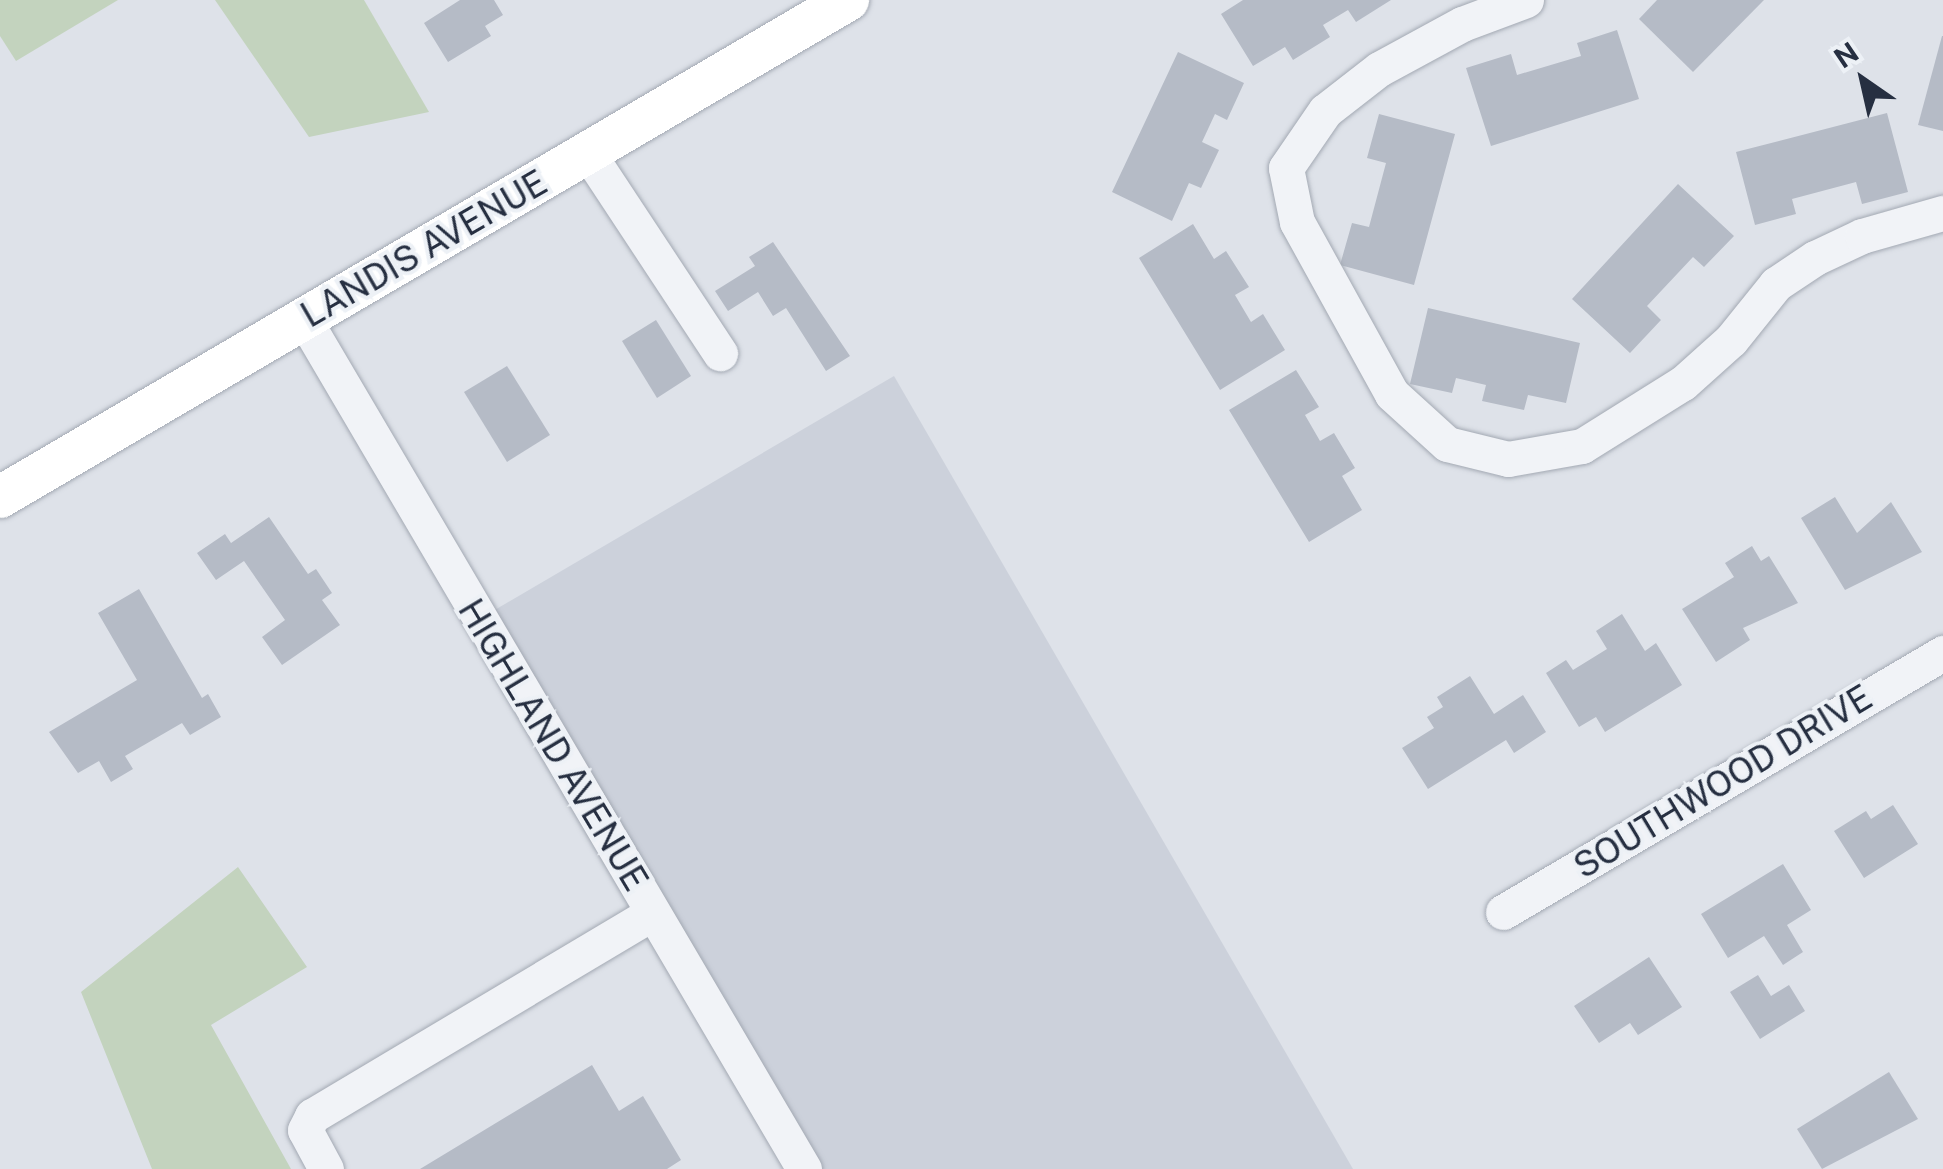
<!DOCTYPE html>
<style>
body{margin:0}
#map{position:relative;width:1943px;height:1169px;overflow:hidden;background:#dee2e9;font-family:"Public Sans",sans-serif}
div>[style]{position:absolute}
.built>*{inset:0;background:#ccd1db}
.green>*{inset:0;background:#c3d3be}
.building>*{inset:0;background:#b5bbc6}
.roads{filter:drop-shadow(0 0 2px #a3a9b3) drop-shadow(0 0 2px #a3a9b3)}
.minor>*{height:35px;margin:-17.5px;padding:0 17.5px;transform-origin:17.5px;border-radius:17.5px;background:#f1f3f7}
.major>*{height:42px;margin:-21px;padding:0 21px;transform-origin:21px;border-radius:21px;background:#fff}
span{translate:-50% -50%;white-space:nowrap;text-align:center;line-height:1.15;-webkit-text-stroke:8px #edf1f6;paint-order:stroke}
.street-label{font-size:35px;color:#262f41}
.north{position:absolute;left:1813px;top:30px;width:100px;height:100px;-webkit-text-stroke:8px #edf1f6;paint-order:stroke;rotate:326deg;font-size:28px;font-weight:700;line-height:40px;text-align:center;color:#262f41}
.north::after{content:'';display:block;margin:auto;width:35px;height:45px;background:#262f41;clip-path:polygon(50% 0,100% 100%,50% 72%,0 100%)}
</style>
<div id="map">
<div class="built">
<div style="clip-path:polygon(894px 376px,1353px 1169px,798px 1169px,476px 621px)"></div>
</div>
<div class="green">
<div style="clip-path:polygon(0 0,118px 0,16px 61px,0 36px)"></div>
<div style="clip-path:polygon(215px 0,364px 0,429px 112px,309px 137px)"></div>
<div style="clip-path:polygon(238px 867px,307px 967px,211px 1025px,291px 1169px,152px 1169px,81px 992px)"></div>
</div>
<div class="building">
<div style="clip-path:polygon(460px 0,494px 0,503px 15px,485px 26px,491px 36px,448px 62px,424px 23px)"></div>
<div style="clip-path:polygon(1243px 0,1391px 0,1356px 22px,1348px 10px,1323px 25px,1330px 37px,1293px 60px,1285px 47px,1253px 66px,1221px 14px)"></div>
<div style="clip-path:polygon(1657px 0,1764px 0,1693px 72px,1639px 19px)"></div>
<div style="clip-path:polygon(1617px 30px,1639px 99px,1491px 146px,1466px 68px,1511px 54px,1517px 75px,1581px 56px,1577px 43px)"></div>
<div style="clip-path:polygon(1942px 36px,1943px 36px,1943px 131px,1918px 125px)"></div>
<div style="clip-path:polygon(1178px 52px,1244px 83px,1227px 120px,1215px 114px,1202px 142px,1219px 150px,1201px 188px,1189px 183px,1172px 221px,1112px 192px)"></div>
<div style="clip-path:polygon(1887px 113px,1908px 192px,1862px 204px,1856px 182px,1792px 199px,1796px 214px,1755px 225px,1736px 152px)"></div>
<div style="clip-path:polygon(1379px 114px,1455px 134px,1414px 285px,1340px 265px,1352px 223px,1369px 227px,1386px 163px,1367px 158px)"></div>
<div style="clip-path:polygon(1678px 184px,1734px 236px,1704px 267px,1693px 257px,1647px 306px,1661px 320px,1630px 353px,1572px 299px)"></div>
<div style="clip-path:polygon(1193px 224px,1214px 259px,1226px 251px,1249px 287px,1235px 295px,1251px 322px,1263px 314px,1285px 350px,1220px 390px,1139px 258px)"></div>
<div style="clip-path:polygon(773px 242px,850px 356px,826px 371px,786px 308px,773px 316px,758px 292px,728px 311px,715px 291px,755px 266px,749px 257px)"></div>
<div style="clip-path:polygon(1428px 308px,1580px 343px,1566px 403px,1528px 395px,1524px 410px,1482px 401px,1486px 385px,1456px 378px,1452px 393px,1410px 384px)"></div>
<div style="clip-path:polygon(656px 320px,691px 376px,657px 398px,622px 341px)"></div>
<div style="clip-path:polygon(507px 366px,550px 435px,507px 462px,464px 392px)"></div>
<div style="clip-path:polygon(1296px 370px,1319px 407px,1305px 415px,1320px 441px,1334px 433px,1355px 468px,1342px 476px,1362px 510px,1309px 542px,1229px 410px)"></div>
<div style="clip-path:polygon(1835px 497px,1857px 533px,1891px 502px,1922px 552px,1845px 590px,1801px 518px)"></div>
<div style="clip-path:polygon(269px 517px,308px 574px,316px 569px,332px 593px,322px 600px,340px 625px,282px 665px,262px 637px,285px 620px,244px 561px,216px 580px,197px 553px,225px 534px,231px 543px)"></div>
<div style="clip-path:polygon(1752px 546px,1761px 561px,1769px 556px,1798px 603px,1743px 628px,1750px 640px,1716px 662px,1682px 609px,1734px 577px,1725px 563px)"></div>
<div style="clip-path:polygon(139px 589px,202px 698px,208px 694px,221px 717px,190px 735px,182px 723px,125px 756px,133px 769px,111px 782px,99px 761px,78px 773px,49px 732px,137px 680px,98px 613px)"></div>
<div style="clip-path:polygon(1622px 614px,1645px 651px,1656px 643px,1682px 685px,1605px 732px,1596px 717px,1579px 727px,1546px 673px,1566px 660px,1573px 670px,1607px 649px,1596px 631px)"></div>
<div style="clip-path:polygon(1470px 676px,1494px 714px,1523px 695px,1546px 732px,1514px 753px,1506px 740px,1428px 789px,1402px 748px,1434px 728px,1427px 717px,1443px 707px,1437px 697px)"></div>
<div style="clip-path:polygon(1893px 805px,1918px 844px,1864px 878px,1834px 831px,1866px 811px,1871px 819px)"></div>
<div style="clip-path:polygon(1783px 864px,1811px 910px,1787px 925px,1803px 952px,1783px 965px,1764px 936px,1728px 958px,1701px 914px)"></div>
<div style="clip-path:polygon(1649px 957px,1682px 1007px,1638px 1035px,1630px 1023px,1599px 1043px,1574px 1006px)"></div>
<div style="clip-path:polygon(1758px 975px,1771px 996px,1789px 985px,1805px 1011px,1760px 1039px,1730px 992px)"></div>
<div style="clip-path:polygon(592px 1065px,619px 1111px,643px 1096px,681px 1160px,667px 1169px,420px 1169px)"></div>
<div style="clip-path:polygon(1889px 1072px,1918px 1119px,1822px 1169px,1797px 1129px)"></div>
</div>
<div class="roads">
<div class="minor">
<div style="left:1526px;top:0;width:68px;rotate:159.4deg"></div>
<div style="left:1462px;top:24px;width:94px;rotate:151.5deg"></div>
<div style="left:1379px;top:69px;width:68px;rotate:142.1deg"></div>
<div style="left:1325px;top:111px;width:69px;rotate:124.4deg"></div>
<div style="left:1286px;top:168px;width:55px;rotate:78.5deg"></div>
<div style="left:1297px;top:222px;width:196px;rotate:61.1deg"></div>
<div style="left:1392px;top:394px;width:74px;rotate:42.3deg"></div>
<div style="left:1447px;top:444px;width:63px;rotate:13.8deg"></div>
<div style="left:1508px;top:459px;width:75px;rotate:-10deg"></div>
<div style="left:1582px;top:446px;width:119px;rotate:-32deg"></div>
<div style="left:1683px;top:383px;width:64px;rotate:-41.9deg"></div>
<div style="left:1731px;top:340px;width:72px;rotate:-51.2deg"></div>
<div style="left:1776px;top:284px;width:47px;rotate:-33.7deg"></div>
<div style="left:1815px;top:258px;width:52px;rotate:-25.1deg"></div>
<div style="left:1862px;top:236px;width:84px;rotate:-15.9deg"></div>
<div style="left:588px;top:153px;width:240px;rotate:56.6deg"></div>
<div style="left:304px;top:319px;width:986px;rotate:59.53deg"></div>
<div style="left:1503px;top:912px;width:511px;rotate:-30.48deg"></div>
<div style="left:326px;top:1169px;width:44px;rotate:-118.3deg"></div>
<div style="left:305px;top:1130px;width:16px;rotate:-63deg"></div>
<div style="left:312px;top:1116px;width:396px;rotate:-30.8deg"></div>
</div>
<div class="major">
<div style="left:0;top:497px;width:983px;rotate:-30.37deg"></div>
</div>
</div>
<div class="street-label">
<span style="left:424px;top:249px;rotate:-30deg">LANDIS AVENUE</span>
<span style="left:553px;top:745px;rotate:59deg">HIGHLAND AVENUE</span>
<span style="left:1723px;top:782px;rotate:-31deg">SOUTHWOOD DRIVE</span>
</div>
<div class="north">N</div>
</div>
